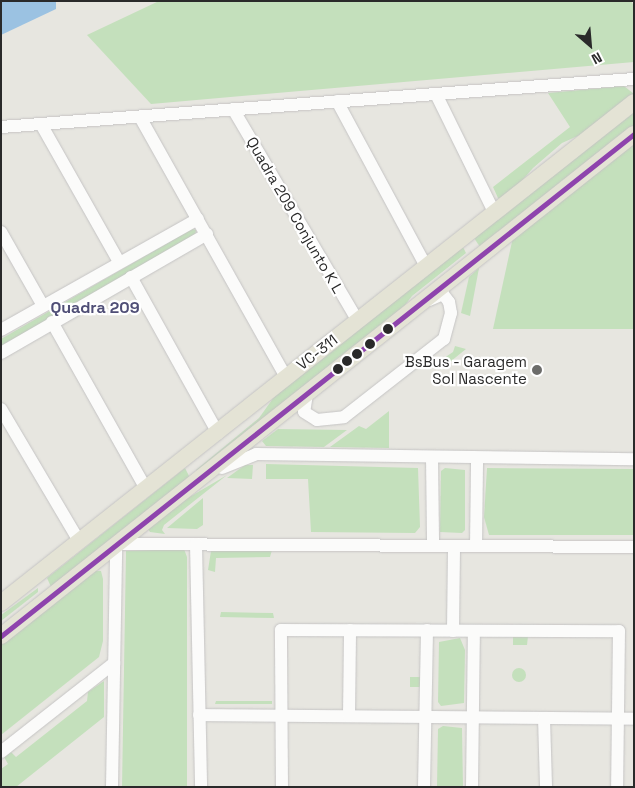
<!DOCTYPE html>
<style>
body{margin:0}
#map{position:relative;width:635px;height:788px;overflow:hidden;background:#e7e6e0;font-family:"Space Grotesk",sans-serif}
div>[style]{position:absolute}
.green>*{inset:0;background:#c4e0bc}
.round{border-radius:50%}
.water>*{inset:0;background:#9bc2e2}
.roads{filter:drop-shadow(0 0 1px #c5c4c4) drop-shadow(0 0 1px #c5c4c4)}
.minor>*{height:12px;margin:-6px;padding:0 6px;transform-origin:6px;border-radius:6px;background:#fbfbfa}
.major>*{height:16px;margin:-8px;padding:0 8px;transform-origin:8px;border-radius:8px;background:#e4e3d5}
.bus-1>*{height:5px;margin:-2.5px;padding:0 2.5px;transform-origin:2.5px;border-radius:2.5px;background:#8e44ad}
.dots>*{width:14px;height:14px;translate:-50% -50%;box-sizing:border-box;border:2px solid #fff;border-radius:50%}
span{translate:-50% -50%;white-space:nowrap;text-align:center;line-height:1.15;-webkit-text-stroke:4.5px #fff;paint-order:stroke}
.street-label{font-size:15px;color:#2a2a2a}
.poi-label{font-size:15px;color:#2a2a2a}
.right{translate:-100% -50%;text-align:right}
.neighbourhood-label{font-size:16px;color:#4f4e76;font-weight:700}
.frame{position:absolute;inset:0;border:2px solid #2a2a2a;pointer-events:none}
.north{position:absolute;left:565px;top:20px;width:50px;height:50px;-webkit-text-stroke:4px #fff;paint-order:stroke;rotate:153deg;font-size:14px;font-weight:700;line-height:20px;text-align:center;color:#2a2a2a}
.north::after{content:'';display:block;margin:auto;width:18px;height:22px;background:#2a2a2a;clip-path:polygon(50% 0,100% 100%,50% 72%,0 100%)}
</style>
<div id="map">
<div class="green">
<div style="clip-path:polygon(159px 1px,631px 1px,634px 6px,634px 62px,151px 104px,87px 35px)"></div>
<div style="clip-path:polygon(624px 86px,634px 94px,589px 131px,562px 143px,533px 168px,513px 191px,502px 200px,498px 198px,493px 187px,570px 127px,548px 93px)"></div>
<div style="clip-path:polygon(634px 110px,634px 125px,480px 247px,474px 238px)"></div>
<div style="clip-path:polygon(634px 141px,634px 329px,493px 329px,513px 237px)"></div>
<div style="clip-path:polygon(192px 229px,196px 230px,195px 236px,1px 348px,1px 339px)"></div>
<div style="clip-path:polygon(463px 247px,466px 253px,412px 296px,399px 313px,200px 471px,196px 470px,259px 418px,274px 397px)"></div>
<div style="clip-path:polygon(479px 268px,470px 316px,461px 313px,469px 277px)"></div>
<div style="clip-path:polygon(455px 346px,466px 349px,440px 370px,444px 358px,453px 352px)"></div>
<div style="clip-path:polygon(389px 411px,389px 448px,330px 447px,359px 426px,366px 429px)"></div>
<div style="clip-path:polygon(278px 429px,347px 430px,324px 447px,266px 446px,262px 441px)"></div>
<div style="clip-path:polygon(266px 464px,418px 468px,420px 527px,415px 533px,311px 532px,308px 479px,266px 479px)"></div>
<div style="clip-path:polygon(245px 465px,253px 465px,252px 479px,227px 478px)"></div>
<div style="clip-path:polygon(185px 468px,190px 478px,52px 589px,47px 578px)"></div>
<div style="clip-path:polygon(445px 468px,465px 470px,465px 530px,462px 533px,440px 532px,441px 471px)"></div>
<div style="clip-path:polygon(487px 468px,634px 469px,634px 535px,489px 535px,484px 517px)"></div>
<div style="clip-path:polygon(227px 475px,164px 525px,162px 530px,165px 534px,150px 532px,148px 529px,176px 505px)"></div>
<div style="clip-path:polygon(203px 498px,203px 525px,197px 529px,167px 528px)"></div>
<div style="clip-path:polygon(184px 549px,187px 557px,187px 787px,122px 787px,126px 551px)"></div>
<div style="clip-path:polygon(272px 550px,270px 557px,216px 558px,215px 572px,208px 570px,211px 551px)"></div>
<div style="clip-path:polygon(93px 571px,101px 571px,103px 579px,103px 641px,99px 657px,1px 735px,1px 644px)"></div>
<div style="clip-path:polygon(38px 588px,38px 592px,1px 621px,1px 615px)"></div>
<div style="clip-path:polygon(221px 612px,273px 613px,274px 618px,220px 617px)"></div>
<div style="clip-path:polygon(513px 636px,528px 636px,527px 645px,513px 645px)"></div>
<div style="clip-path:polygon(460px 638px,465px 650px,464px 703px,441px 706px,438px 702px,439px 642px)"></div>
<div class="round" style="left:512px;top:668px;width:14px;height:14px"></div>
<div style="clip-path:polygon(410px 677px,420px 677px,420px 687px,410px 687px)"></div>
<div style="clip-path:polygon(104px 681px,104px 717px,16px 787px,1px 787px,1px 769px,8px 764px,4px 757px,11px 752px,16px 757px,87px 701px,88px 692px)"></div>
<div style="clip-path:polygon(216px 701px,272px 701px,272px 704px,215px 704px)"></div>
<div style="clip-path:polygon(443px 726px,462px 728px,463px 787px,437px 787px,438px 729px)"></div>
</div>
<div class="water">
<div style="clip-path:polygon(1px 1px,56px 1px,56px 9px,1px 35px)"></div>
</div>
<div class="roads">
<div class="minor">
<div style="left:436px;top:94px;width:131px;rotate:63.8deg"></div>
<div style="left:337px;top:101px;width:187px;rotate:61.7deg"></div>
<div style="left:233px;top:109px;width:246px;rotate:59.5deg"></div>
<div style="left:140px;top:117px;width:298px;rotate:60.7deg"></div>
<div style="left:41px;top:124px;width:159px;rotate:60.5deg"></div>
<div style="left:1px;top:127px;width:635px;rotate:-4.34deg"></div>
<div style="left:1px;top:232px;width:85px;rotate:60.4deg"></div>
<div style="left:131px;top:277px;width:179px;rotate:60.9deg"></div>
<div style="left:52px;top:322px;width:192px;rotate:60.6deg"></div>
<div style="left:1px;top:330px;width:226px;rotate:-29.4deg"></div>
<div style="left:1px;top:353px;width:238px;rotate:-30deg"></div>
<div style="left:307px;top:394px;width:18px;rotate:99deg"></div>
<div style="left:304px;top:412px;width:15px;rotate:32deg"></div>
<div style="left:317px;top:420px;width:27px;rotate:-6deg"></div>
<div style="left:344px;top:417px;width:127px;rotate:-38deg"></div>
<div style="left:444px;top:339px;width:27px;rotate:-75deg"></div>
<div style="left:451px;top:313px;width:11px;rotate:-100deg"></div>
<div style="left:449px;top:302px;width:10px;rotate:-127deg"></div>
<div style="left:443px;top:294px;width:15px;rotate:157deg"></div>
<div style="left:1px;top:409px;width:153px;rotate:59.4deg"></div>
<div style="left:432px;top:457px;width:88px;rotate:89.3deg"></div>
<div style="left:222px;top:468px;width:37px;rotate:-22deg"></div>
<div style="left:256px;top:454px;width:378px;rotate:0.8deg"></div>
<div style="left:118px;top:544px;width:516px;rotate:0.33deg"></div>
<div style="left:196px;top:544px;width:243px;rotate:88.8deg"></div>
<div style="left:476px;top:546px;width:88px;rotate:-89.3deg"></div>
<div style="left:453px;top:631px;width:85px;rotate:-89.3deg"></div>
<div style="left:199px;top:715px;width:435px;rotate:0.5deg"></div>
<div style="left:349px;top:716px;width:86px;rotate:-89.3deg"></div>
<div style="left:544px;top:718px;width:69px;rotate:88.3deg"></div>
<div style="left:1px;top:752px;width:144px;rotate:-38.2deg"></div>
<div style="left:112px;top:787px;width:241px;rotate:-89deg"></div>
<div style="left:282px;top:787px;width:157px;rotate:-90.4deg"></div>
<div style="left:281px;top:630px;width:338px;rotate:0.2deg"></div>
<div style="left:619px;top:631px;width:156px;rotate:90.7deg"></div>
<div style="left:424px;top:787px;width:157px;rotate:-88.9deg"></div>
<div style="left:472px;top:787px;width:156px;rotate:-89.3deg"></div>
</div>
<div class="major">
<div style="left:1px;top:603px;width:807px;rotate:-38.36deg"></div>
<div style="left:1px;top:636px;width:808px;rotate:-38.42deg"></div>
</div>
</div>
<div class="bus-1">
<div style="left:1px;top:636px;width:808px;rotate:-38.42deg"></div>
</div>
<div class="dots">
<div style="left:388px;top:329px;background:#2a2a2a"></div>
<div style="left:370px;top:344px;background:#2a2a2a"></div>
<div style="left:357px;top:354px;background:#2a2a2a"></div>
<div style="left:347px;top:361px;background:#2a2a2a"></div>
<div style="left:338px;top:369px;background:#2a2a2a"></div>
<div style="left:537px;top:370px;background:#6c6c6a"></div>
</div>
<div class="street-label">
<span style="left:295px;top:215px;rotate:60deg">Quadra 209 Conjunto K L</span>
<span style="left:317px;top:352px;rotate:-38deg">VC-311</span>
</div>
<div class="poi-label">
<span class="right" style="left:527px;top:370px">BsBus - Garagem<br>Sol Nascente</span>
</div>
<div class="neighbourhood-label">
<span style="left:95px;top:308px">Quadra 209</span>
</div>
<div class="frame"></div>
<div class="north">N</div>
</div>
